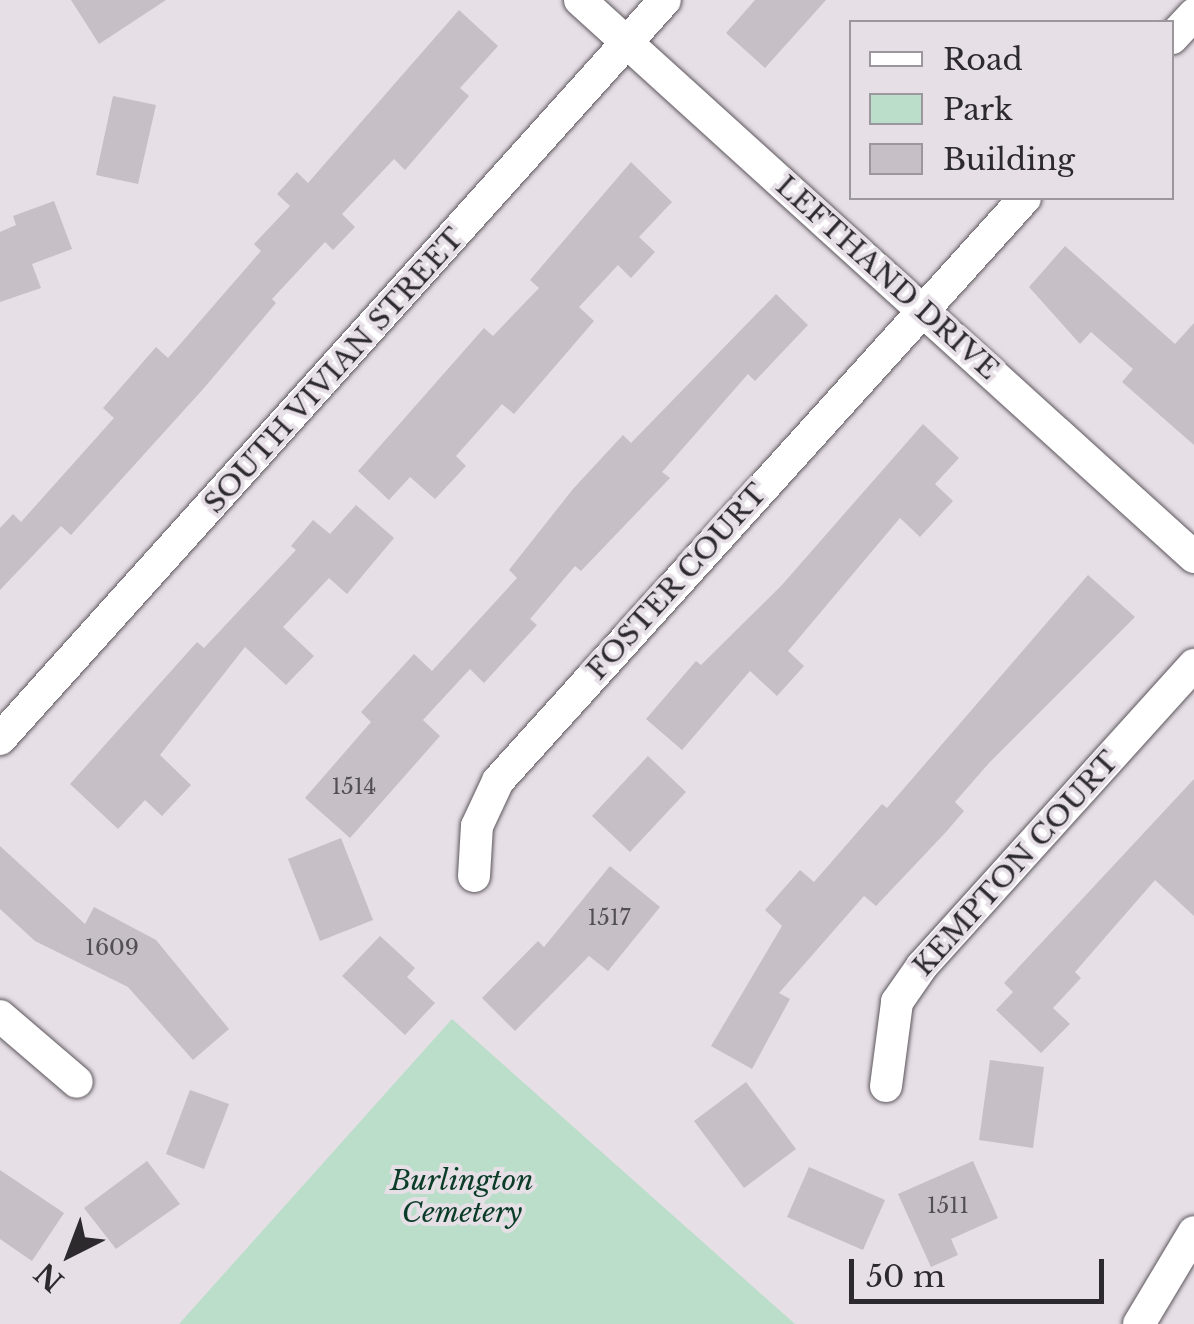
<!DOCTYPE html>
<style>
body{margin:0}
#map{position:relative;width:1194px;height:1324px;overflow:hidden;background:#e6dfe6;font-family:"Libre Baskerville",serif}
div>[style]{position:absolute}
.green>*{inset:0;background:#badeca}
.building>*{inset:0;background:#c6bfc6}
.roads{filter:drop-shadow(0 0 2px #5c565c) drop-shadow(0 0 2px #5c565c)}
.minor>*{height:32px;margin:-16px;padding:0 16px;transform-origin:16px;border-radius:16px;background:#fff}
span{translate:-50% -50%;white-space:nowrap;text-align:center;line-height:1.15;-webkit-text-stroke:8px #e6dfe6;paint-order:stroke}
.number-label{font-size:22px;color:#524f53}
.number-label span{-webkit-text-stroke-width:0}
.street-label{font-size:28px;color:#2c2a2d}
.park-label{font-size:28px;color:#0a3c28;font-style:italic}
.legend{position:absolute;left:849px;top:20px;width:325px;height:180px;box-sizing:border-box;background:#e6dfe6;border:2px solid #9c979c;margin:0;padding:12px 18px;list-style:none;font-size:30px;color:#2c2a2d}
.legend li{display:flex;align-items:center;gap:20px;height:50px}
.legend b{width:50px;border:2px solid #9c979c}
.north{position:absolute;left:20px;top:1204px;width:100px;height:100px;-webkit-text-stroke:8px #e6dfe6;paint-order:stroke;rotate:222deg;font-size:28px;font-weight:700;line-height:40px;text-align:center;color:#2c2a2d}
.north::after{content:'';display:block;margin:auto;width:35px;height:45px;background:#2c2a2d;clip-path:polygon(50% 0,100% 100%,50% 72%,0 100%)}
.scale{position:absolute;left:849px;top:1259px;width:255px;height:45px;box-sizing:border-box;border:5px solid #2c2a2d;border-top:0;padding-left:12px;font-size:30px;line-height:35px;white-space:nowrap;color:#2c2a2d;-webkit-text-stroke:8px #e6dfe6;paint-order:stroke}
</style>
<div id="map">
<div class="green">
<div style="clip-path:polygon(452px 1019px,795px 1324px,179px 1324px)"></div>
</div>
<div class="building">
<div style="clip-path:polygon(71px 0,166px 0,99px 44px)"></div>
<div style="clip-path:polygon(755px 0,826px 0,765px 68px,726px 33px)"></div>
<div style="clip-path:polygon(459px 10px,498px 46px,460px 88px,469px 96px,405px 170px,394px 159px,342px 214px,355px 227px,333px 250px,325px 242px,272px 299px,276px 303px,204px 388px,71px 535px,61px 526px,0 590px,0 528px,13px 514px,21px 522px,114px 418px,103px 408px,156px 347px,168px 358px,261px 251px,254px 244px,290px 206px,277px 194px,297px 172px,308px 183px)"></div>
<div style="clip-path:polygon(113px 96px,156px 105px,138px 184px,96px 175px)"></div>
<div style="clip-path:polygon(631px 162px,672px 202px,639px 237px,655px 252px,631px 278px,618px 265px,579px 307px,594px 321px,514px 414px,502px 404px,456px 456px,466px 466px,435px 499px,410px 477px,389px 500px,358px 471px,484px 328px,493px 336px,539px 288px,530px 280px)"></div>
<div style="clip-path:polygon(54px 201px,72px 249px,32px 264px,41px 288px,0 302px,0 232px,16px 225px,13px 216px)"></div>
<div style="clip-path:polygon(1065px 246px,1175px 344px,1194px 323px,1194px 445px,1122px 382px,1133px 369px,1091px 332px,1080px 344px,1029px 287px)"></div>
<div style="clip-path:polygon(776px 294px,808px 325px,755px 381px,748px 374px,662px 472px,670px 478px,581px 571px,575px 566px,530px 619px,537px 625px,484px 683px,470px 669px,423px 720px,440px 736px,350px 838px,305px 798px,371px 722px,361px 712px,414px 654px,432px 671px,517px 578px,509px 570px,573px 489px,623px 435px,631px 443px)"></div>
<div style="clip-path:polygon(923px 424px,959px 458px,935px 484px,953px 501px,920px 537px,900px 518px,788px 651px,804px 666px,777px 696px,750px 671px,682px 750px,646px 719px,696px 661px,701px 665px,781px 586px)"></div>
<div style="clip-path:polygon(356px 505px,394px 538px,347px 594px,329px 578px,283px 627px,314px 656px,286px 685px,245px 647px,160px 755px,191px 785px,162px 816px,145px 800px,118px 829px,70px 784px,197px 642px,204px 648px,296px 550px,291px 546px,313px 520px,330px 534px)"></div>
<div style="clip-path:polygon(1088px 575px,1135px 617px,989px 763px,955px 802px,964px 811px,946px 832px,876px 906px,864px 896px,779px 993px,790px 999px,752px 1069px,711px 1046px,782px 926px,765px 910px,800px 870px,814px 882px,882px 804px,887px 808px)"></div>
<div style="clip-path:polygon(648px 756px,686px 792px,630px 852px,592px 816px)"></div>
<div style="clip-path:polygon(1194px 779px,1194px 916px,1155px 880px,1075px 972px,1081px 978px,1053px 1008px,1070px 1024px,1041px 1053px,996px 1010px,1013px 992px,1004px 983px)"></div>
<div style="clip-path:polygon(341px 838px,373px 920px,320px 941px,288px 859px)"></div>
<div style="clip-path:polygon(0 846px,85px 924px,94px 907px,156px 940px,229px 1029px,193px 1060px,128px 987px,35px 941px,0 909px)"></div>
<div style="clip-path:polygon(610px 866px,660px 907px,608px 971px,589px 956px,515px 1031px,482px 998px,538px 941px,544px 947px)"></div>
<div style="clip-path:polygon(380px 936px,415px 968px,407px 977px,435px 1003px,405px 1035px,342px 976px)"></div>
<div style="clip-path:polygon(990px 1060px,1044px 1067px,1033px 1148px,979px 1140px)"></div>
<div style="clip-path:polygon(746px 1082px,796px 1149px,744px 1188px,694px 1121px)"></div>
<div style="clip-path:polygon(190px 1090px,229px 1104px,204px 1169px,166px 1154px)"></div>
<div style="clip-path:polygon(147px 1161px,180px 1204px,116px 1249px,84px 1208px)"></div>
<div style="clip-path:polygon(973px 1161px,998px 1218px,951px 1239px,958px 1255px,931px 1267px,898px 1194px)"></div>
<div style="clip-path:polygon(809px 1167px,885px 1200px,863px 1250px,787px 1217px)"></div>
<div style="clip-path:polygon(0 1170px,64px 1213px,32px 1261px,0 1239px)"></div>
</div>
<div class="roads">
<div class="minor">
<div style="left:580px;top:0;width:829px;rotate:42.21deg"></div>
<div style="left:1172px;top:38px;width:33px;rotate:-47deg"></div>
<div style="left:0;top:739px;width:994px;rotate:-48.02deg"></div>
<div style="left:474px;top:876px;width:50px;rotate:-86.6deg"></div>
<div style="left:477px;top:826px;width:50px;rotate:-65deg"></div>
<div style="left:498px;top:781px;width:786px;rotate:-47.89deg"></div>
<div style="left:0;top:1016px;width:101px;rotate:40.6deg"></div>
<div style="left:886px;top:1086px;width:85px;rotate:-82.5deg"></div>
<div style="left:897px;top:1002px;width:44px;rotate:-55.2deg"></div>
<div style="left:922px;top:966px;width:406px;rotate:-47.9deg"></div>
<div style="left:1139px;top:1324px;width:107px;rotate:-59.1deg"></div>
</div>
</div>
<div class="number-label">
<span style="left:354px;top:787px">1514</span>
<span style="left:609px;top:918px">1517</span>
<span style="left:112px;top:948px">1609</span>
<span style="left:948px;top:1206px">1511</span>
</div>
<div class="street-label">
<span style="left:887px;top:278px;rotate:42deg">LEFTHAND DRIVE</span>
<span style="left:334px;top:371px;rotate:-48deg">SOUTH VIVIAN STREET</span>
<span style="left:677px;top:582px;rotate:-48deg">FOSTER COURT</span>
<span style="left:1016px;top:864px;rotate:-48deg">KEMPTON COURT</span>
</div>
<div class="park-label">
<span style="left:462px;top:1197px">Burlington<br>Cemetery</span>
</div>
<ul class="legend">
<li><b style="height:12px;background:#fff"></b>Road</li>
<li><b style="height:28px;background:#badeca"></b>Park</li>
<li><b style="height:28px;background:#c6bfc6"></b>Building</li>
</ul>
<div class="north">N</div>
<div class="scale">50 m</div>
</div>
